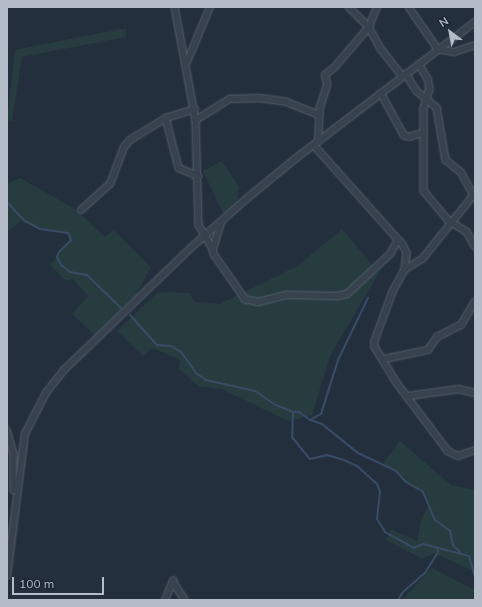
<!DOCTYPE html>
<style>
body{margin:0}
#map{position:relative;width:482px;height:607px;overflow:hidden;background:#242f3e;font-family:Mulish,sans-serif}
div>[style]{position:absolute}
.green>*{inset:0;background:#263c3f}
.stream>*{height:2px;margin:-1px;padding:0 1px;transform-origin:1px;border-radius:1px;background:#394c67}
.roads{filter:drop-shadow(0 0 1px #565f6c) drop-shadow(0 0 1px #565f6c)}
.street>*{height:5.5px;margin:-2.75px;padding:0 2.75px;transform-origin:2.75px;border-radius:2.75px;background:#38414e}
span{translate:-50% -50%;white-space:nowrap;text-align:center;line-height:1.15;-webkit-text-stroke:3px #1d2633;paint-order:stroke}
.frame{position:absolute;inset:0;border:8px solid #b4bcc9;pointer-events:none}
.north{position:absolute;left:430px;top:12px;width:40px;height:40px;-webkit-text-stroke:3px #1d2633;paint-order:stroke;rotate:328deg;font-size:11px;font-weight:700;line-height:16px;text-align:center;color:#b4bcc9}
.north::after{content:'';display:block;margin:auto;width:14px;height:18px;background:#b4bcc9;clip-path:polygon(50% 0,100% 100%,50% 72%,0 100%)}
.scale{position:absolute;left:12px;top:577px;width:92px;height:18px;box-sizing:border-box;border:2px solid #b4bcc9;border-top:0;padding-left:5px;font-size:12px;line-height:14px;white-space:nowrap;color:#b4bcc9;-webkit-text-stroke:3px #1d2633;paint-order:stroke}
</style>
<div id="map">
<div class="green">
<div style="clip-path:polygon(126px 28px,126px 37px,22px 57px,12px 121px,7px 120px,15px 50px)"></div>
<div style="clip-path:polygon(222px 161px,239px 187px,237px 203px,224px 215px,203px 171px)"></div>
<div style="clip-path:polygon(20px 178px,75px 209px,105px 237px,114px 230px,151px 267px,137px 293px,95px 335px,72px 314px,88px 296px,72px 278px,66px 281px,50px 265px,57px 257px,59px 252px,71px 240px,68px 234px,40px 229px,23px 219px,7px 232px,7px 184px)"></div>
<div style="clip-path:polygon(342px 229px,379px 273px,330px 356px,312px 415px,288px 421px,222px 389px,198px 386px,179px 369px,180px 360px,153px 348px,143px 356px,117px 331px,158px 292px,189px 293px,195px 302px,220px 304px,299px 265px)"></div>
<div style="clip-path:polygon(400px 441px,451px 485px,475px 490px,475px 572px,434px 553px,422px 559px,386px 540px,391px 529px,417px 541px,421px 520px,429px 504px,423px 492px,406px 482px,396px 471px,383px 464px)"></div>
<div style="clip-path:polygon(432px 568px,475px 590px,475px 600px,402px 600px)"></div>
</div>
<div class="stream">
<div style="left:7px;top:202px;width:26px;rotate:47deg"></div>
<div style="left:25px;top:221px;width:17px;rotate:28deg"></div>
<div style="left:40px;top:229px;width:28px;rotate:8deg"></div>
<div style="left:68px;top:233px;width:8px;rotate:67deg"></div>
<div style="left:71px;top:240px;width:17px;rotate:135deg"></div>
<div style="left:59px;top:252px;width:5px;rotate:112deg"></div>
<div style="left:57px;top:257px;width:9px;rotate:63deg"></div>
<div style="left:61px;top:265px;width:11px;rotate:38deg"></div>
<div style="left:70px;top:272px;width:17px;rotate:10deg"></div>
<div style="left:87px;top:275px;width:47px;rotate:44.1deg"></div>
<div style="left:130px;top:315px;width:40px;rotate:48deg"></div>
<div style="left:157px;top:345px;width:14px;rotate:4deg"></div>
<div style="left:171px;top:346px;width:12px;rotate:31deg"></div>
<div style="left:181px;top:352px;width:26px;rotate:54deg"></div>
<div style="left:196px;top:373px;width:12px;rotate:35deg"></div>
<div style="left:206px;top:380px;width:50px;rotate:12.7deg"></div>
<div style="left:255px;top:391px;width:25px;rotate:34deg"></div>
<div style="left:276px;top:405px;width:18px;rotate:22deg"></div>
<div style="left:293px;top:412px;width:25px;rotate:92deg"></div>
<div style="left:292px;top:437px;width:28px;rotate:51deg"></div>
<div style="left:310px;top:459px;width:17px;rotate:-13deg"></div>
<div style="left:327px;top:455px;width:18px;rotate:16deg"></div>
<div style="left:344px;top:460px;width:14px;rotate:25deg"></div>
<div style="left:357px;top:466px;width:27px;rotate:42deg"></div>
<div style="left:377px;top:484px;width:8px;rotate:67deg"></div>
<div style="left:380px;top:491px;width:28px;rotate:96deg"></div>
<div style="left:377px;top:519px;width:15px;rotate:58deg"></div>
<div style="left:385px;top:532px;width:33px;rotate:29deg"></div>
<div style="left:414px;top:548px;width:10px;rotate:-24deg"></div>
<div style="left:423px;top:544px;width:48px;rotate:14.6deg"></div>
<div style="left:469px;top:556px;width:22px;rotate:74deg"></div>
<div style="left:293px;top:412px;width:6px"></div>
<div style="left:299px;top:412px;width:14px;rotate:36deg"></div>
<div style="left:310px;top:420px;width:13px;rotate:-29deg"></div>
<div style="left:321px;top:414px;width:57px;rotate:-72.5deg"></div>
<div style="left:338px;top:360px;width:69px;rotate:-64.2deg"></div>
<div style="left:310px;top:420px;width:13px;rotate:18deg"></div>
<div style="left:322px;top:424px;width:46px;rotate:38.9deg"></div>
<div style="left:358px;top:453px;width:42px;rotate:25.3deg"></div>
<div style="left:396px;top:471px;width:15px;rotate:48deg"></div>
<div style="left:406px;top:482px;width:20px;rotate:30deg"></div>
<div style="left:423px;top:492px;width:30px;rotate:67deg"></div>
<div style="left:435px;top:520px;width:19px;rotate:36deg"></div>
<div style="left:450px;top:531px;width:14px;rotate:78deg"></div>
<div style="left:453px;top:545px;width:10px;rotate:45deg"></div>
<div style="left:398px;top:600px;width:9px;rotate:-58deg"></div>
<div style="left:403px;top:592px;width:29px;rotate:-41deg"></div>
<div style="left:425px;top:573px;width:25px;rotate:-58deg"></div>
<div style="left:438px;top:552px;width:4px;rotate:-104deg"></div>
</div>
<div class="roads">
<div class="street">
<div style="left:175px;top:7px;width:115px;rotate:79.5deg"></div>
<div style="left:196px;top:120px;width:105px;rotate:88.4deg"></div>
<div style="left:199px;top:225px;width:28px;rotate:60deg"></div>
<div style="left:213px;top:249px;width:5px;rotate:79deg"></div>
<div style="left:214px;top:254px;width:55px;rotate:55.4deg"></div>
<div style="left:245px;top:299px;width:13px;rotate:13deg"></div>
<div style="left:258px;top:302px;width:30px;rotate:-14deg"></div>
<div style="left:287px;top:295px;width:50px;rotate:1.1deg"></div>
<div style="left:337px;top:296px;width:10px;rotate:-11deg"></div>
<div style="left:347px;top:294px;width:59px;rotate:-42.9deg"></div>
<div style="left:390px;top:254px;width:16px;rotate:-60deg"></div>
<div style="left:349px;top:7px;width:28px;rotate:45deg"></div>
<div style="left:369px;top:27px;width:26px;rotate:61deg"></div>
<div style="left:382px;top:50px;width:34px;rotate:52deg"></div>
<div style="left:409px;top:7px;width:51px;rotate:55.4deg"></div>
<div style="left:438px;top:49px;width:16px;rotate:11deg"></div>
<div style="left:454px;top:52px;width:22px;rotate:-18deg"></div>
<div style="left:187px;top:62px;width:60px;rotate:-67.3deg"></div>
<div style="left:419px;top:64px;width:17px;rotate:59deg"></div>
<div style="left:428px;top:79px;width:10px;rotate:79deg"></div>
<div style="left:430px;top:89px;width:21px;rotate:107deg"></div>
<div style="left:424px;top:109px;width:82px;rotate:90deg"></div>
<div style="left:424px;top:191px;width:38px;rotate:50deg"></div>
<div style="left:448px;top:220px;width:22px;rotate:32deg"></div>
<div style="left:467px;top:232px;width:16px;rotate:60deg"></div>
<div style="left:406px;top:74px;width:20px;rotate:57deg"></div>
<div style="left:417px;top:91px;width:26px;rotate:40deg"></div>
<div style="left:437px;top:108px;width:53px;rotate:80.2deg"></div>
<div style="left:446px;top:160px;width:19px;rotate:39deg"></div>
<div style="left:461px;top:172px;width:29px;rotate:61deg"></div>
<div style="left:381px;top:93px;width:48px;rotate:61.3deg"></div>
<div style="left:404px;top:135px;width:5px;rotate:22deg"></div>
<div style="left:409px;top:137px;width:15px;rotate:-16deg"></div>
<div style="left:166px;top:118px;width:52px;rotate:75.4deg"></div>
<div style="left:179px;top:168px;width:21px;rotate:23deg"></div>
<div style="left:196px;top:120px;width:40px;rotate:-32deg"></div>
<div style="left:230px;top:99px;width:30px;rotate:-2deg"></div>
<div style="left:260px;top:98px;width:27px;rotate:8deg"></div>
<div style="left:287px;top:102px;width:35px;rotate:22deg"></div>
<div style="left:318px;top:142px;width:35px;rotate:-87deg"></div>
<div style="left:320px;top:107px;width:23px;rotate:-72deg"></div>
<div style="left:327px;top:85px;width:10px;rotate:-101deg"></div>
<div style="left:325px;top:75px;width:11px;rotate:-38deg"></div>
<div style="left:334px;top:68px;width:54px;rotate:-49.5deg"></div>
<div style="left:369px;top:27px;width:22px;rotate:-68deg"></div>
<div style="left:314px;top:145px;width:134px;rotate:48.3deg"></div>
<div style="left:403px;top:245px;width:9px;rotate:63deg"></div>
<div style="left:407px;top:253px;width:17px;rotate:97deg"></div>
<div style="left:475px;top:194px;width:83px;rotate:128.7deg"></div>
<div style="left:423px;top:259px;width:21px;rotate:149deg"></div>
<div style="left:405px;top:270px;width:25px;rotate:119deg"></div>
<div style="left:393px;top:292px;width:52px;rotate:110.2deg"></div>
<div style="left:375px;top:341px;width:6px;rotate:90deg"></div>
<div style="left:375px;top:347px;width:42px;rotate:58.6deg"></div>
<div style="left:397px;top:383px;width:85px;rotate:53.1deg"></div>
<div style="left:448px;top:451px;width:11px;rotate:27deg"></div>
<div style="left:458px;top:456px;width:18px;rotate:-19deg"></div>
<div style="left:81px;top:210px;width:39px;rotate:-42deg"></div>
<div style="left:110px;top:184px;width:40px;rotate:-69deg"></div>
<div style="left:124px;top:147px;width:9px;rotate:-49deg"></div>
<div style="left:130px;top:140px;width:42px;rotate:-31.4deg"></div>
<div style="left:166px;top:118px;width:30px;rotate:-17deg"></div>
<div style="left:213px;top:249px;width:28px;rotate:-73deg"></div>
<div style="left:384px;top:359px;width:45px;rotate:-11.6deg"></div>
<div style="left:428px;top:350px;width:16px;rotate:-55deg"></div>
<div style="left:437px;top:337px;width:27px;rotate:-27deg"></div>
<div style="left:461px;top:325px;width:27px;rotate:-59deg"></div>
<div style="left:408px;top:396px;width:51px;rotate:-7.8deg"></div>
<div style="left:459px;top:389px;width:16px;rotate:14deg"></div>
<div style="left:7px;top:430px;width:25px;rotate:74deg"></div>
<div style="left:14px;top:454px;width:36px;rotate:90deg"></div>
<div style="left:7px;top:576px;width:143px;rotate:-82.8deg"></div>
<div style="left:25px;top:434px;width:46px;rotate:-62.9deg"></div>
<div style="left:46px;top:393px;width:29px;rotate:-52deg"></div>
<div style="left:64px;top:370px;width:180px;rotate:-43.9deg"></div>
<div style="left:194px;top:245px;width:74px;rotate:-41.2deg"></div>
<div style="left:250px;top:196px;width:58px;rotate:-39.4deg"></div>
<div style="left:295px;top:159px;width:226px;rotate:-37.3deg"></div>
<div style="left:173px;top:581px;width:22px;rotate:58deg"></div>
<div style="left:165px;top:600px;width:21px;rotate:-67deg"></div>
</div>
</div>
<div class="frame"></div>
<div class="north">N</div>
<div class="scale">100 m</div>
</div>
